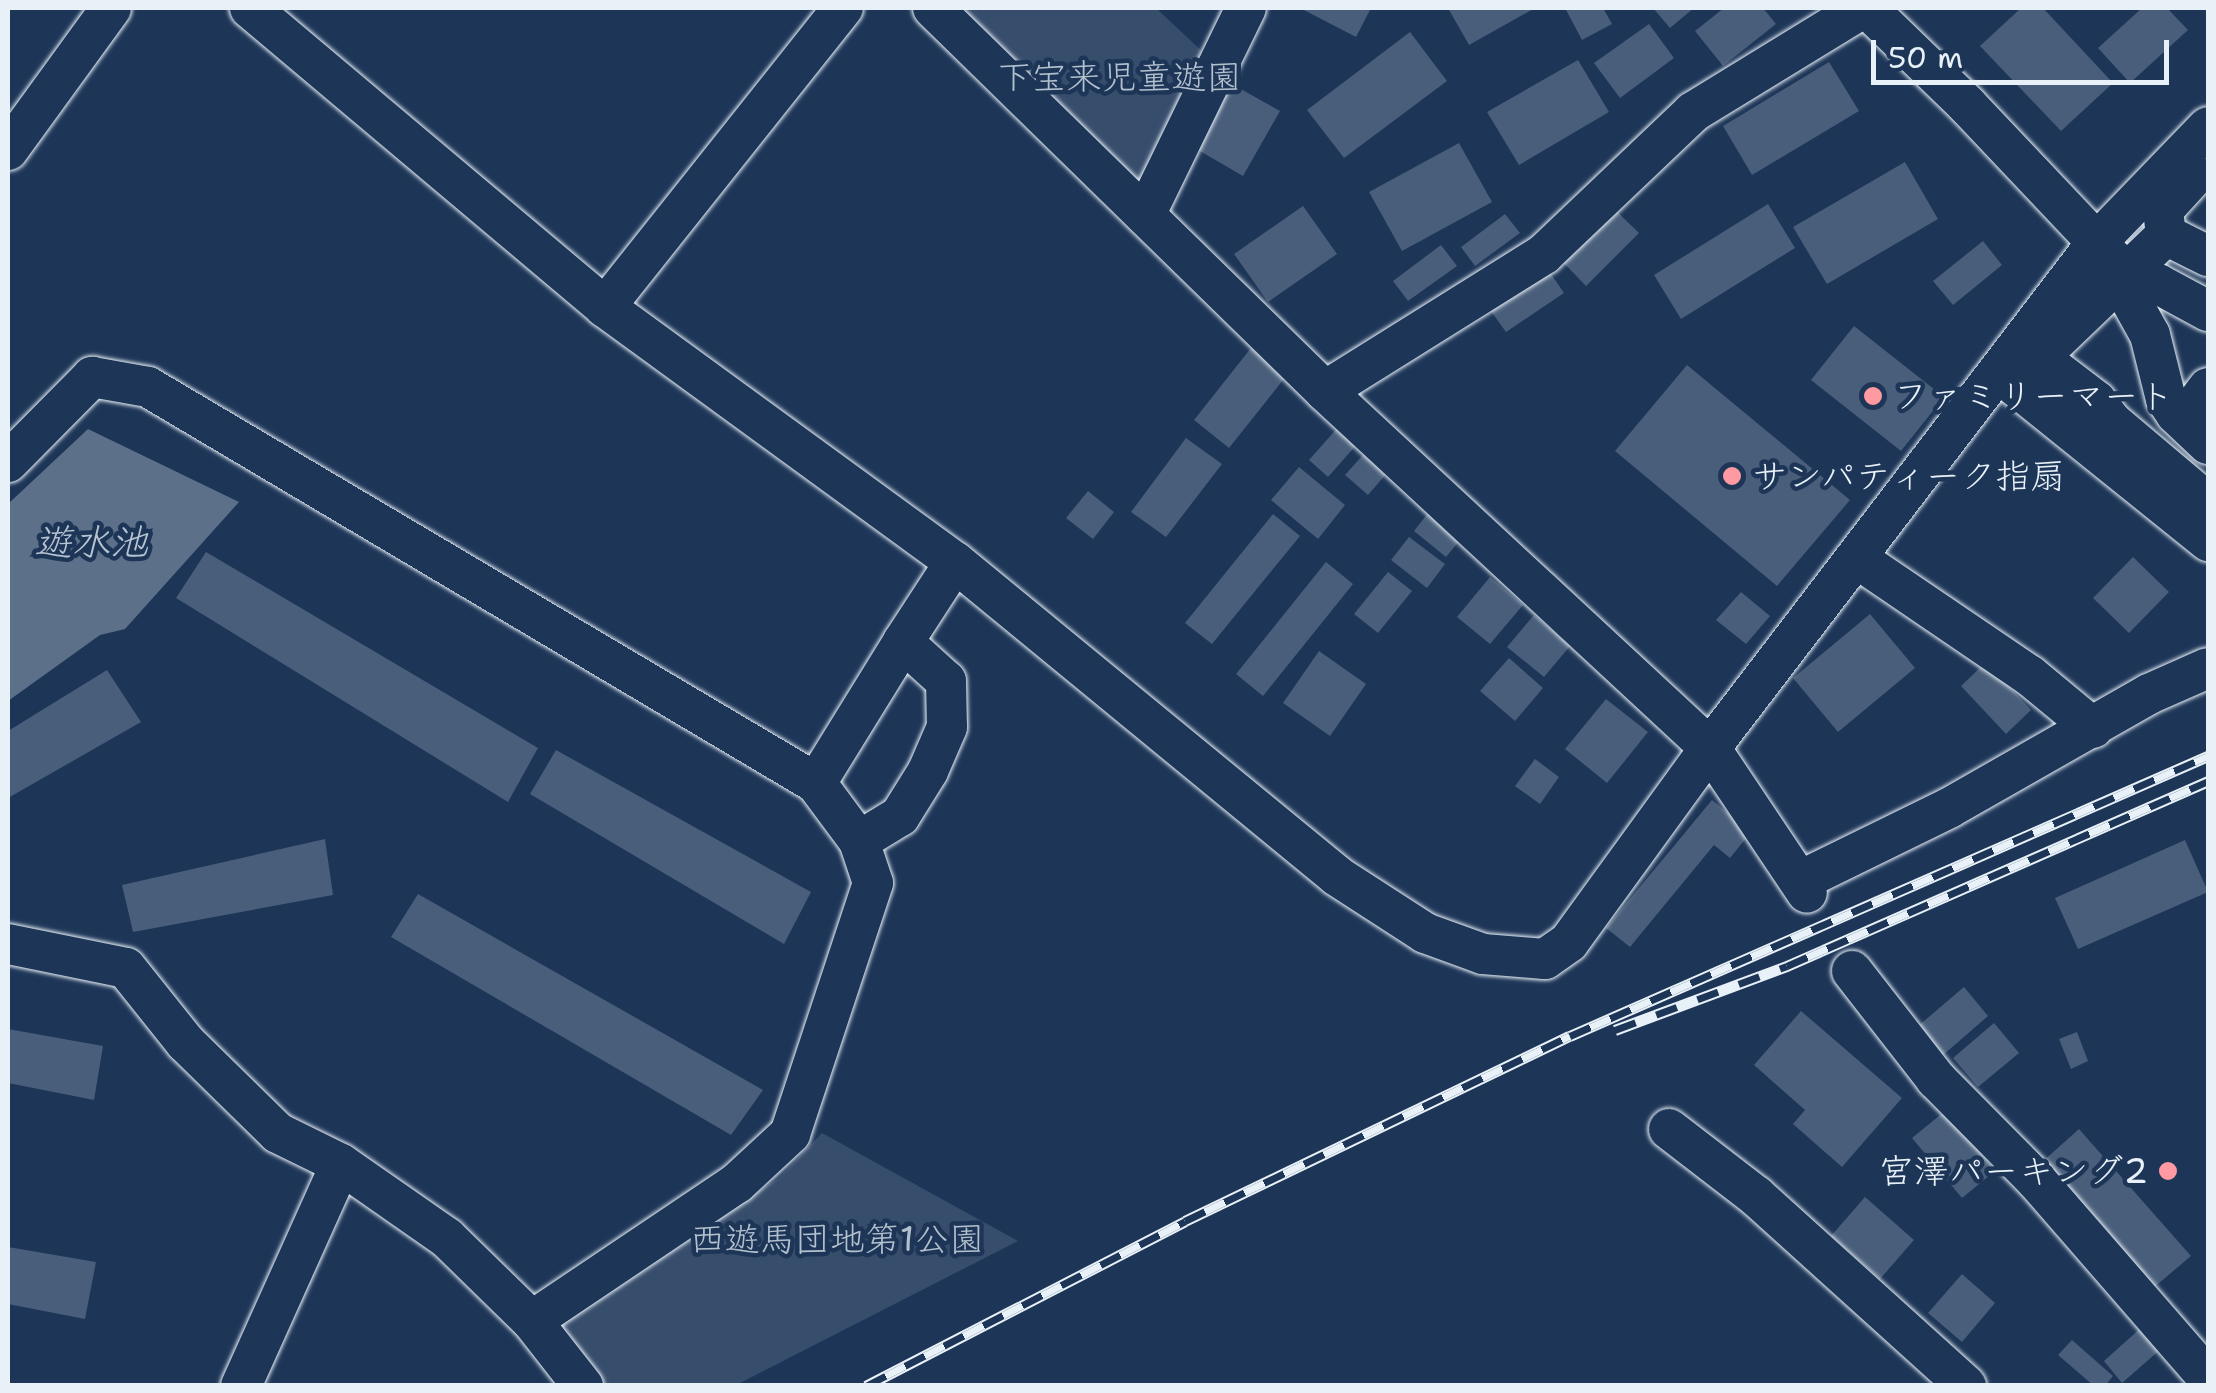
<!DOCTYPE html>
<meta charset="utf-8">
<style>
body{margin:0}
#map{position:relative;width:2216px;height:1393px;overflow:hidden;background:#1d3557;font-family:"Shantell Sans","Klee One",sans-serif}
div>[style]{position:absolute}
.green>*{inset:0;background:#374d6c}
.water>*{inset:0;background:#5d7089}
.building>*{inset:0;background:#495e7a}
.roads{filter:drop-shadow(0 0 2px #e8f1f8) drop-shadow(0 0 2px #e8f1f8)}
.minor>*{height:40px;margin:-20px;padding:0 20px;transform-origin:20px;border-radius:20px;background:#1d3557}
.rail>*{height:11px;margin-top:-5.5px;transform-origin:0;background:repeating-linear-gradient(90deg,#1d3557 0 22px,#e8f1f8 0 44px);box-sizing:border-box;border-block:2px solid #e8f1f8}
.dots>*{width:28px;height:28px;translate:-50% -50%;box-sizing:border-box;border:5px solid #1d3557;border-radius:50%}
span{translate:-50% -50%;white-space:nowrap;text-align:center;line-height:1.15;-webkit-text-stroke:9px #1d3557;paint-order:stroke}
.park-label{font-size:35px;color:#b3c0ce}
.poi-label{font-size:35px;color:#e8f1f8}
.left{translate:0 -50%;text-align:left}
.right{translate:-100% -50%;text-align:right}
.water-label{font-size:38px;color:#b7c4d1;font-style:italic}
.frame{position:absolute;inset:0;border:10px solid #e8f1f8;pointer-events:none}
.scale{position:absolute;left:1871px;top:40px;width:298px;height:45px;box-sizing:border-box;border:5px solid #e8f1f8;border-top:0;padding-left:12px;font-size:30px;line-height:35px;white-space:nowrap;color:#e8f1f8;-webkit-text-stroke:8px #1d3557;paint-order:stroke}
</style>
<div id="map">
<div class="green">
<div style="clip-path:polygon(954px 8px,1156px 8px,1206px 55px,1140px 193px)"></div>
<div style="clip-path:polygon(822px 1133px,1018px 1241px,736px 1385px,602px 1385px,558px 1323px,779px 1178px)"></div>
</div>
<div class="water">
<div style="clip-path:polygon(88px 429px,239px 502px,125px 629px,100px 635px,8px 701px,8px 504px)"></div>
</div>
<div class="building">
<div style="clip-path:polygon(1300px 8px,1371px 8px,1356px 37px)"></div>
<div style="clip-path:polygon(1448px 8px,1535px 8px,1469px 45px)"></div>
<div style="clip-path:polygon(1565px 8px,1603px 8px,1612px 24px,1582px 40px)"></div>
<div style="clip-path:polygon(1653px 8px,1694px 8px,1670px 28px)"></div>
<div style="clip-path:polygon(1724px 8px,1763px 8px,1776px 24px,1723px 66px,1695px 31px)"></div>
<div style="clip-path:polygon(2021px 8px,2043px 8px,2113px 83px,2061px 131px,1980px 46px)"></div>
<div style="clip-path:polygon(2142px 8px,2167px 8px,2188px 30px,2130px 83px,2098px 48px)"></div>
<div style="clip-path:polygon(1649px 24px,1674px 58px,1620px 98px,1594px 63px)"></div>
<div style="clip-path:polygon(1410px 32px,1447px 81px,1344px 158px,1307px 110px)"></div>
<div style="clip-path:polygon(1578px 60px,1609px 112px,1519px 165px,1487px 112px)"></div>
<div style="clip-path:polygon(1829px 62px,1859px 111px,1752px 175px,1723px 126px)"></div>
<div style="clip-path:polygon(1230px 83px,1280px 111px,1243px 176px,1193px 147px)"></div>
<div style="clip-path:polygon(1459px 143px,1492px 202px,1402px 251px,1369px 192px)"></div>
<div style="clip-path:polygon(1905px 162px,1938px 219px,1827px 284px,1793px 227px)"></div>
<div style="clip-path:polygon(1607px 202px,1639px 233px,1586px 286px,1555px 254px)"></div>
<div style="clip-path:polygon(1768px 204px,1795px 248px,1681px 319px,1654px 275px)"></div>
<div style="clip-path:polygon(1303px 206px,1337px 254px,1268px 302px,1234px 254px)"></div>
<div style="clip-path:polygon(1505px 214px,1520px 233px,1475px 266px,1461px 247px)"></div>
<div style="clip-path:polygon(1983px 241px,2002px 265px,1953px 305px,1933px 281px)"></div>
<div style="clip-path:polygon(1441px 245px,1457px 266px,1408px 301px,1393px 281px)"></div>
<div style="clip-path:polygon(1547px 268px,1564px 293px,1506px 332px,1488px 307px)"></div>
<div style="clip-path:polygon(1854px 326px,1944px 397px,1901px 451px,1811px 380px)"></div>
<div style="clip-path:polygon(1251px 348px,1287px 375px,1229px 448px,1194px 420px)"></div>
<div style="clip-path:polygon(1687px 365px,1850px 500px,1777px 586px,1615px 451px)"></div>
<div style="clip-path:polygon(1340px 425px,1359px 442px,1328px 477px,1309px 460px)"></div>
<div style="clip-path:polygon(1186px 438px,1222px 464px,1166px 537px,1131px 512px)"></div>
<div style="clip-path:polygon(1371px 446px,1393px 466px,1368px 495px,1345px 475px)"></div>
<div style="clip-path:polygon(1299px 467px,1345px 505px,1318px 539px,1271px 500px)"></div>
<div style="clip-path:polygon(1088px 491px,1114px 512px,1093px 539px,1066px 518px)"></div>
<div style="clip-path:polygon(1432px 508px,1464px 535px,1446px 557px,1414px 531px)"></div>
<div style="clip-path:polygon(1273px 514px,1300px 536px,1212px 644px,1185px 623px)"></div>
<div style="clip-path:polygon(1409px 537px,1445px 564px,1427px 588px,1391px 560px)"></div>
<div style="clip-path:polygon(206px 552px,538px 748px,508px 802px,176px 598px)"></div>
<div style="clip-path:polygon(2133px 557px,2169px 592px,2129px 633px,2093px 598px)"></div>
<div style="clip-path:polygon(1326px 562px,1353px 584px,1263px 696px,1236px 674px)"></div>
<div style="clip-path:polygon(1388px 572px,1412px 591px,1378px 633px,1354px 614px)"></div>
<div style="clip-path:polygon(1490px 577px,1523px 605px,1490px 644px,1457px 617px)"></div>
<div style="clip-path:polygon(1741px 592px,1770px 616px,1746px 644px,1716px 620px)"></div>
<div style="clip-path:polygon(1870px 614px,1915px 668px,1838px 732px,1793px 678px)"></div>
<div style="clip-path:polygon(1534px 615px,1570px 646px,1544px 677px,1507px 647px)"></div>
<div style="clip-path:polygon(1319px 651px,1366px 684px,1330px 736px,1283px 703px)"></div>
<div style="clip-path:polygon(1509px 658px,1543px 688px,1515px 721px,1480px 691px)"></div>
<div style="clip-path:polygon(1986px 662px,2031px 710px,2006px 734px,1961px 686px)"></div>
<div style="clip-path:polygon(107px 670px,141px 722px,8px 798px,8px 731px)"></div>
<div style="clip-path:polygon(1606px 699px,1648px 732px,1607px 783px,1565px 749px)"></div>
<div style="clip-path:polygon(556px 750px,811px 892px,784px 944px,530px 794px)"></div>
<div style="clip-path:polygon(1535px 759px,1559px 777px,1540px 804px,1515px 786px)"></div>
<div style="clip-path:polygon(1712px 800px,1751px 832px,1730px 858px,1714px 845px,1630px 947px,1606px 928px)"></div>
<div style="clip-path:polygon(325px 839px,333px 895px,133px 932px,122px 885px)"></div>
<div style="clip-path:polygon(2185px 840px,2208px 892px,2078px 949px,2055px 898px)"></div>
<div style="clip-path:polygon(418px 894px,763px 1090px,731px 1135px,391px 937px)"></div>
<div style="clip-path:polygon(1964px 987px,1988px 1016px,1942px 1056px,1917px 1027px)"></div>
<div style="clip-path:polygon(1801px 1011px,1902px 1098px,1842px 1167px,1793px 1124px,1805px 1110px,1754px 1065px)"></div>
<div style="clip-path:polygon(1994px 1023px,2019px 1053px,1978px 1087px,1953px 1058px)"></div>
<div style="clip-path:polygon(8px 1029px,103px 1046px,94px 1100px,8px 1083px)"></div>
<div style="clip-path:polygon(2077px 1032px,2088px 1061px,2071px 1069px,2059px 1039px)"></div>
<div style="clip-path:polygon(1945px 1111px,1995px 1171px,1962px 1198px,1912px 1138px)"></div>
<div style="clip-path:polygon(2079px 1129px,2191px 1256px,2152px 1289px,2041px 1163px)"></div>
<div style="clip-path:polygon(1865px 1197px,1914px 1240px,1880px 1279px,1831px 1236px)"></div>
<div style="clip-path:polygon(8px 1247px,96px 1262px,85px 1319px,8px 1304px)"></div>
<div style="clip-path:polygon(1962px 1274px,1995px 1303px,1962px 1342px,1928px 1313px)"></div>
<div style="clip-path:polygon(2143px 1326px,2162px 1348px,2122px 1383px,2104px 1361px)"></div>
<div style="clip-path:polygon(2072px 1340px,2113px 1376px,2105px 1386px,2094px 1386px,2058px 1355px)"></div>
</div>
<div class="roads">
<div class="minor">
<div style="left:250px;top:8px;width:464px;rotate:40.1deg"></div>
<div style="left:605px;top:307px;width:433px;rotate:36.1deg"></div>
<div style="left:955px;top:562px;width:494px;rotate:39.4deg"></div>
<div style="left:1337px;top:876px;width:105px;rotate:32.9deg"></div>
<div style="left:1425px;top:933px;width:62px;rotate:19.9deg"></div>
<div style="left:1483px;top:954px;width:62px;rotate:4.6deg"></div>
<div style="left:1545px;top:959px;width:29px;rotate:-35deg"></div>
<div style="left:1569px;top:942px;width:240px;rotate:-54deg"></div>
<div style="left:1710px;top:748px;width:174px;rotate:56.2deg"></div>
<div style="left:933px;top:8px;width:548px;rotate:44.33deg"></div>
<div style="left:1325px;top:391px;width:525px;rotate:42.84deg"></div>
<div style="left:1710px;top:748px;width:638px;rotate:-52.57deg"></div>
<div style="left:2098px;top:241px;width:158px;rotate:-46deg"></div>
<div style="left:1867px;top:8px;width:139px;rotate:44.1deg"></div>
<div style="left:1967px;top:105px;width:233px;rotate:46.6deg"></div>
<div style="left:2127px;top:274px;width:33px;rotate:18deg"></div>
<div style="left:2158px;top:284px;width:57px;rotate:28.4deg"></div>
<div style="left:8px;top:150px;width:175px;rotate:-54deg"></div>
<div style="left:1145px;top:215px;width:230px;rotate:-64deg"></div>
<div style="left:2166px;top:235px;width:47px;rotate:26.6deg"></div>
<div style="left:2127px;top:274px;width:23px;rotate:85deg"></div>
<div style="left:2129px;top:297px;width:43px;rotate:61.1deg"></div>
<div style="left:2150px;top:335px;width:66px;rotate:76deg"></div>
<div style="left:2166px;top:399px;width:18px;rotate:56deg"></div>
<div style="left:2176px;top:414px;width:44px;rotate:43.2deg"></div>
<div style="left:605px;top:307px;width:382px;rotate:-51.5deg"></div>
<div style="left:2040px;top:358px;width:71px;rotate:37.5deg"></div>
<div style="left:2096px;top:401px;width:26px;rotate:53deg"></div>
<div style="left:2112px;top:422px;width:126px;rotate:40.2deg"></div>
<div style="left:1998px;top:372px;width:270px;rotate:38.8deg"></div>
<div style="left:2015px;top:380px;width:209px;rotate:-43.8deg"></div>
<div style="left:2166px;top:235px;width:25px;rotate:-97deg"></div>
<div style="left:2163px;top:210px;width:47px;rotate:-47.6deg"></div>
<div style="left:1325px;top:391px;width:258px;rotate:-32deg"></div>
<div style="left:1544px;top:254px;width:206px;rotate:-43.6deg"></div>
<div style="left:1693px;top:112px;width:199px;rotate:-31.5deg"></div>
<div style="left:2198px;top:434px;width:26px;rotate:-101deg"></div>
<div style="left:2193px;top:408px;width:25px;rotate:-53deg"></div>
<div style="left:8px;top:462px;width:120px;rotate:-45.3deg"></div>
<div style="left:92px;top:377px;width:57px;rotate:10.1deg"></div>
<div style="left:148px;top:387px;width:777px;rotate:30.66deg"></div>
<div style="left:816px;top:783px;width:72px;rotate:53.4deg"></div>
<div style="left:859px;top:841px;width:44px;rotate:71.6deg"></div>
<div style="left:873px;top:883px;width:264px;rotate:108.3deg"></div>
<div style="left:790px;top:1134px;width:72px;rotate:137.2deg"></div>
<div style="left:737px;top:1183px;width:247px;rotate:146.1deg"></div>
<div style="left:532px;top:1321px;width:83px;rotate:51.9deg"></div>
<div style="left:1858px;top:559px;width:207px;rotate:34.2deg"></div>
<div style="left:2029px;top:675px;width:83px;rotate:39.6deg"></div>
<div style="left:903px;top:642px;width:95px;rotate:-57deg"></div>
<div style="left:816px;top:783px;width:166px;rotate:-58.3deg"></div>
<div style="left:903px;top:642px;width:58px;rotate:42.2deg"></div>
<div style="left:946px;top:681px;width:46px;rotate:88.8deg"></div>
<div style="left:947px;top:727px;width:48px;rotate:113.4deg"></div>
<div style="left:928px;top:771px;width:53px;rotate:121.9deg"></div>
<div style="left:900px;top:816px;width:48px;rotate:148.6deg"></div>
<div style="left:1800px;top:881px;width:166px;rotate:-26.1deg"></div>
<div style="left:1949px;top:808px;width:230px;rotate:-29.7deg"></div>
<div style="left:2149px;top:694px;width:64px;rotate:-23.8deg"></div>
<div style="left:8px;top:944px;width:120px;rotate:11.5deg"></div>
<div style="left:126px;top:968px;width:95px;rotate:51.4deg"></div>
<div style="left:185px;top:1042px;width:130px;rotate:44.4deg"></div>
<div style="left:278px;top:1133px;width:70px;rotate:26.2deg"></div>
<div style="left:1852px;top:971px;width:137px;rotate:52.1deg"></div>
<div style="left:1936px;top:1079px;width:142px;rotate:45.3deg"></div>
<div style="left:2036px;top:1180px;width:262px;rotate:49deg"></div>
<div style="left:1669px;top:1129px;width:110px;rotate:37.6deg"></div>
<div style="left:1756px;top:1196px;width:283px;rotate:42.1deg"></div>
<div style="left:241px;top:1386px;width:243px;rotate:-65.8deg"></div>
<div style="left:341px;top:1164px;width:129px;rotate:34.9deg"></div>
<div style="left:447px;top:1238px;width:119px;rotate:44.3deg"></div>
</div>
</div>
<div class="rail">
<div style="left:1615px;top:1030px;width:184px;rotate:-20.4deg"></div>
<div style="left:1787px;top:966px;width:460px;rotate:-23.7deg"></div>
<div style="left:866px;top:1386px;width:359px;rotate:-27.3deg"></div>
<div style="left:1185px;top:1221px;width:427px;rotate:-25.7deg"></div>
<div style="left:1570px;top:1036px;width:697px;rotate:-23.7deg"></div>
</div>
<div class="dots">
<div style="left:1873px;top:396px;background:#ff9aa2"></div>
<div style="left:1732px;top:476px;background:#ff9aa2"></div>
<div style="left:2168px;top:1171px;background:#ff9aa2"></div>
</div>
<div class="park-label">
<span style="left:1119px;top:77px">下宝来児童遊園</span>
<span style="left:837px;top:1239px">西遊馬団地第1公園</span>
</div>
<div class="poi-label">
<span class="left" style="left:1893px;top:396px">ファミリーマート</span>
<span class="left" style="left:1752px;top:476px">サンパティーク指扇</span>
<span class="right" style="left:2148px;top:1171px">宮澤パーキング2</span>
</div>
<div class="water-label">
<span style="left:91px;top:542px">遊水池</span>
</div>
<div class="frame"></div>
<div class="scale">50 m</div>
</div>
